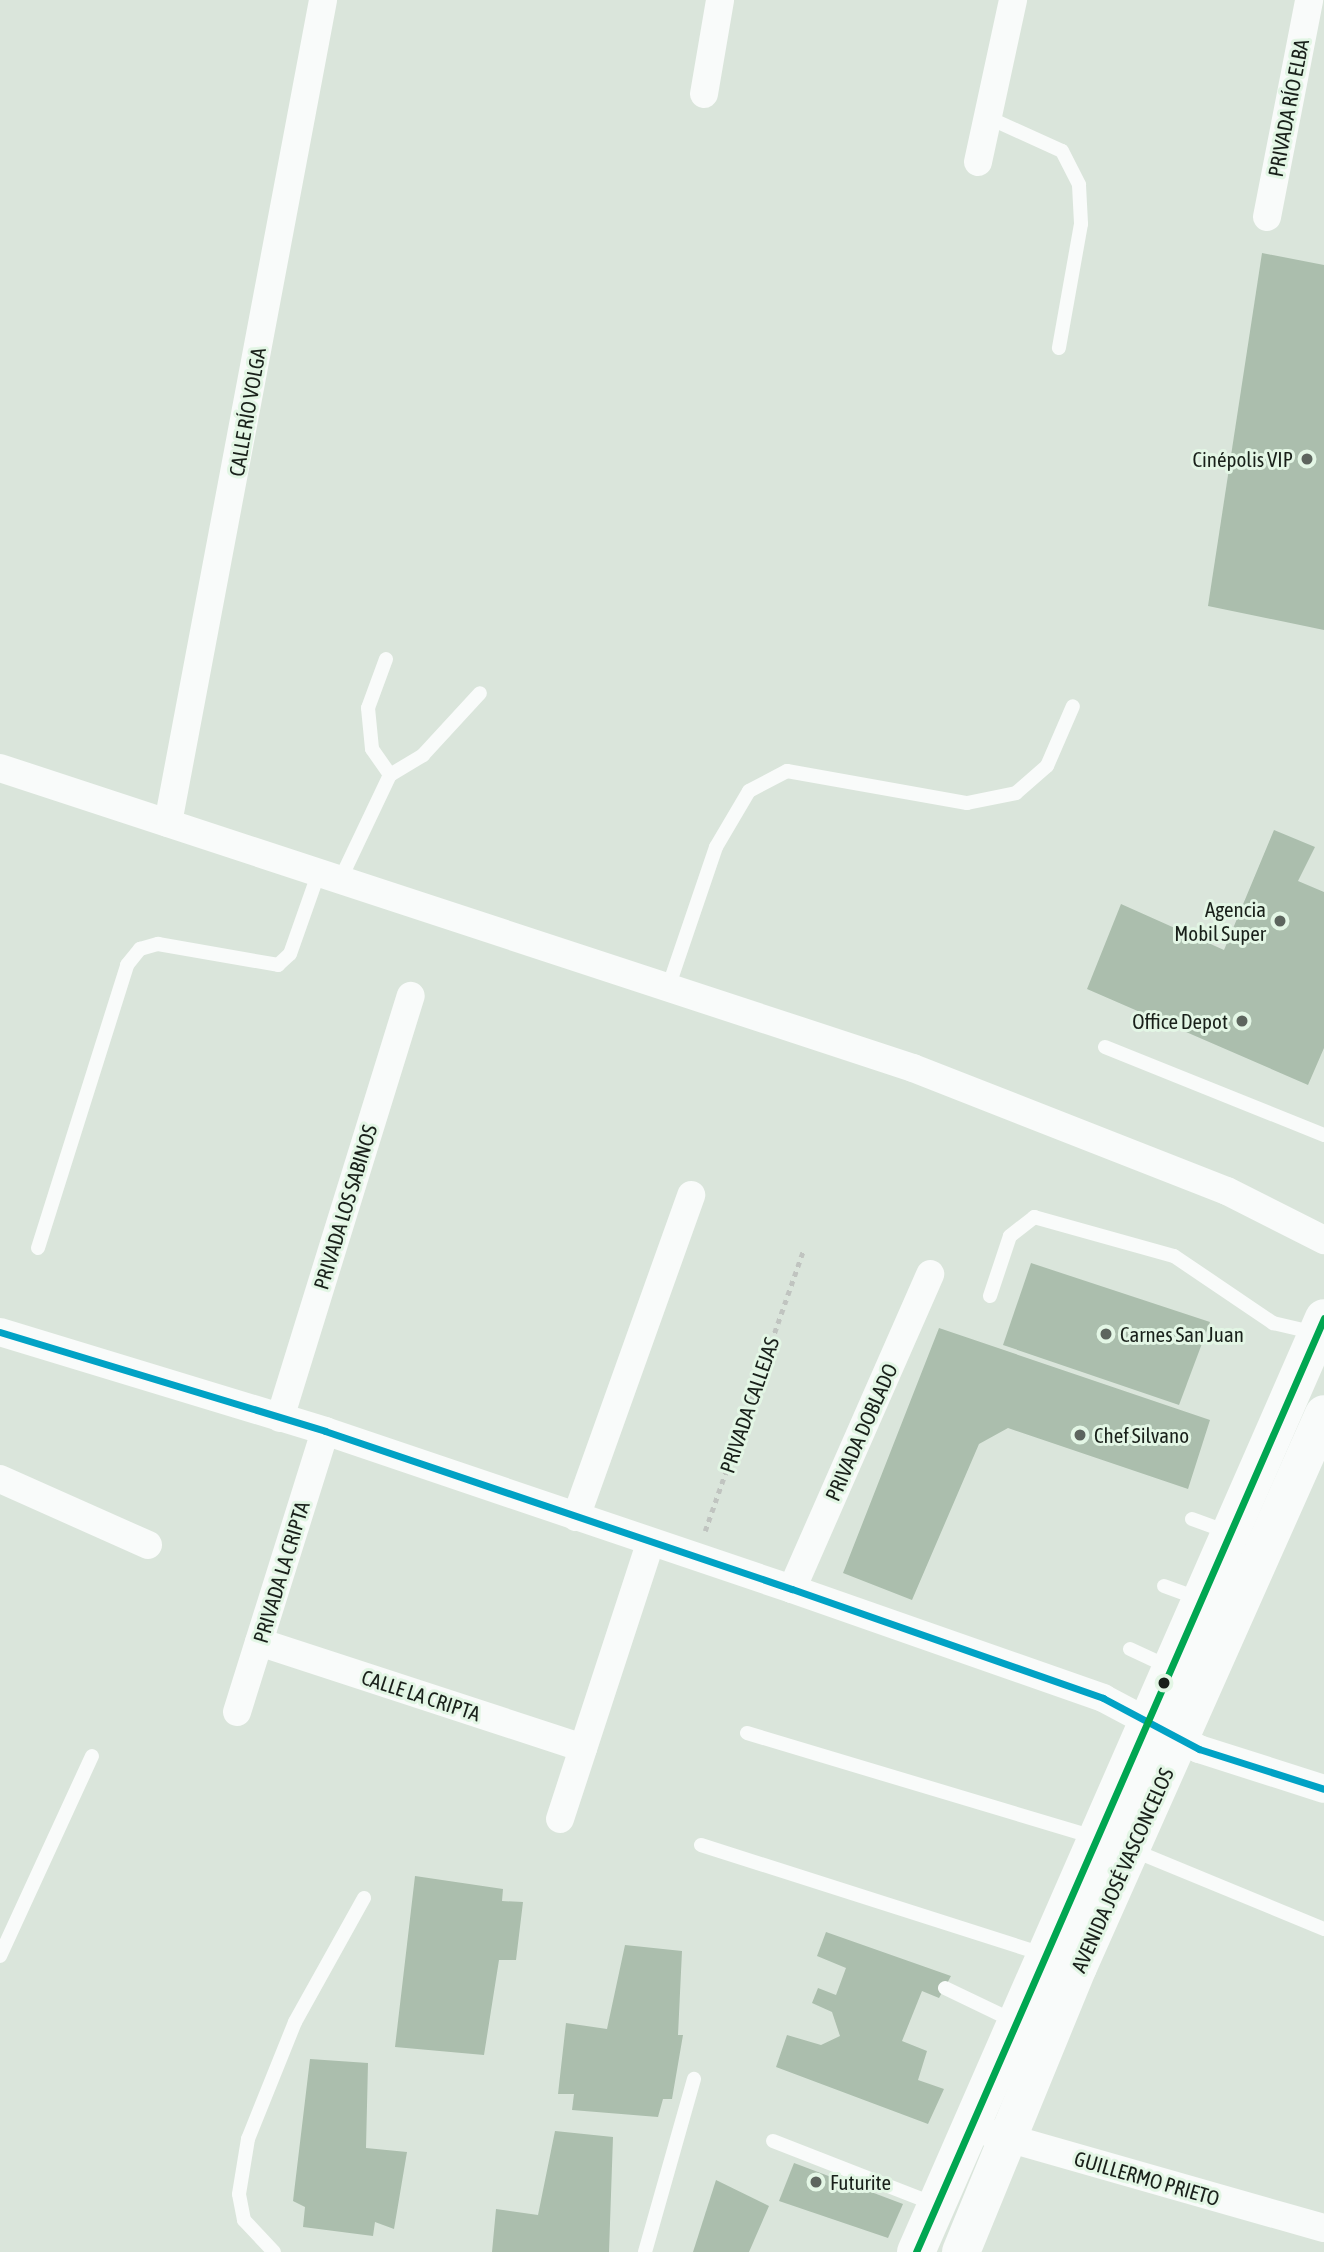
<!DOCTYPE html>
<meta charset="utf-8">
<style>
body{margin:0}
#map{position:relative;width:1324px;height:2252px;overflow:hidden;background:#dae5db;font-family:"Asap Condensed",sans-serif}
div>[style]{position:absolute}
.building>*{inset:0;background:#abbead}
.path>*{height:4.5px;margin-top:-2.25px;transform-origin:0;background:repeating-linear-gradient(90deg,#c0c4c0 0 5px,transparent 0 10px)}
.lane>*{height:14px;margin:-7px;padding:0 7px;transform-origin:7px;border-radius:7px;background:#f9fbfa}
.street>*{height:28px;margin:-14px;padding:0 14px;transform-origin:14px;border-radius:14px;background:#f9fbfa}
.secondary>*{height:38px;margin:-19px;padding:0 19px;transform-origin:19px;border-radius:19px;background:#f9fbfa}
.bus-1>*{height:7px;margin:-3.5px;padding:0 3.5px;transform-origin:3.5px;border-radius:3.5px;background:#01a2c5}
.bus-2>*{height:7px;margin:-3.5px;padding:0 3.5px;transform-origin:3.5px;border-radius:3.5px;background:#00a651}
.dots>*{width:19px;height:19px;translate:-50% -50%;box-sizing:border-box;border:4px solid #e3f6e5;border-radius:50%}
span{translate:-50% -50%;white-space:nowrap;text-align:center;line-height:1.15;-webkit-text-stroke:6px #e3f6e5;paint-order:stroke}
.street-label{font-size:21px;color:#19201a}
.poi-label{font-size:21px;color:#19201a}
.right{translate:-100% -50%;text-align:right}
.left{translate:0 -50%;text-align:left}
</style>
<div id="map">
<div class="building">
<div style="clip-path:polygon(1262px 253px,1324px 265px,1324px 630px,1208px 606px)"></div>
<div style="clip-path:polygon(1274px 830px,1315px 847px,1298px 881px,1324px 892px,1324px 1048px,1308px 1085px,1087px 989px,1121px 904px,1224px 950px)"></div>
<div style="clip-path:polygon(1031px 1263px,1210px 1322px,1179px 1405px,1003px 1345px)"></div>
<div style="clip-path:polygon(939px 1328px,1210px 1420px,1188px 1489px,1008px 1428px,979px 1444px,912px 1600px,843px 1573px)"></div>
<div style="clip-path:polygon(415px 1876px,503px 1889px,502px 1901px,523px 1902px,516px 1960px,499px 1960px,484px 2055px,395px 2047px)"></div>
<div style="clip-path:polygon(826px 1932px,951px 1976px,939px 1998px,922px 1991px,902px 2041px,927px 2051px,918px 2080px,944px 2089px,928px 2124px,776px 2067px,787px 2035px,821px 2045px,840px 2036px,832px 2012px,812px 2003px,818px 1988px,836px 1995px,846px 1968px,817px 1956px)"></div>
<div style="clip-path:polygon(625px 1945px,682px 1951px,678px 2035px,683px 2035px,672px 2099px,663px 2099px,658px 2117px,572px 2110px,574px 2094px,558px 2094px,566px 2023px,607px 2029px)"></div>
<div style="clip-path:polygon(310px 2059px,368px 2063px,366px 2148px,407px 2152px,394px 2229px,375px 2222px,373px 2236px,303px 2227px,305px 2207px,293px 2201px)"></div>
<div style="clip-path:polygon(555px 2131px,613px 2137px,609px 2252px,492px 2252px,496px 2209px,538px 2215px)"></div>
<div style="clip-path:polygon(794px 2163px,903px 2204px,888px 2238px,779px 2201px)"></div>
<div style="clip-path:polygon(716px 2180px,769px 2206px,749px 2252px,693px 2252px)"></div>
</div>
<div class="path">
<div style="left:705px;top:1531px;width:297px;rotate:-70.7deg"></div>
</div>
<div class="lane">
<div style="left:987px;top:117px;width:82px;rotate:24.4deg"></div>
<div style="left:1062px;top:151px;width:38px;rotate:63deg"></div>
<div style="left:1079px;top:185px;width:39px;rotate:87deg"></div>
<div style="left:1081px;top:224px;width:126px;rotate:100.1deg"></div>
<div style="left:386px;top:659px;width:52px;rotate:110.2deg"></div>
<div style="left:368px;top:708px;width:41px;rotate:84.4deg"></div>
<div style="left:372px;top:749px;width:32px;rotate:55deg"></div>
<div style="left:341px;top:878px;width:114px;rotate:-64.6deg"></div>
<div style="left:390px;top:775px;width:39px;rotate:-31deg"></div>
<div style="left:423px;top:755px;width:84px;rotate:-47.4deg"></div>
<div style="left:668px;top:988px;width:149px;rotate:-71.2deg"></div>
<div style="left:716px;top:847px;width:65px;rotate:-59.5deg"></div>
<div style="left:749px;top:791px;width:43px;rotate:-27.8deg"></div>
<div style="left:787px;top:771px;width:183px;rotate:10.1deg"></div>
<div style="left:967px;top:803px;width:50px;rotate:-11.5deg"></div>
<div style="left:1016px;top:793px;width:41px;rotate:-41.1deg"></div>
<div style="left:1047px;top:766px;width:65px;rotate:-66.6deg"></div>
<div style="left:1105px;top:1047px;width:236px;rotate:21.9deg"></div>
<div style="left:38px;top:1248px;width:297px;rotate:-72.5deg"></div>
<div style="left:127px;top:965px;width:21px;rotate:-51deg"></div>
<div style="left:140px;top:949px;width:19px;rotate:-16deg"></div>
<div style="left:158px;top:944px;width:122px;rotate:9.9deg"></div>
<div style="left:278px;top:965px;width:16px;rotate:-43deg"></div>
<div style="left:290px;top:954px;width:90px;rotate:-70.6deg"></div>
<div style="left:990px;top:1296px;width:63px;rotate:-71.6deg"></div>
<div style="left:1010px;top:1236px;width:31px;rotate:-38deg"></div>
<div style="left:1034px;top:1217px;width:145px;rotate:15.6deg"></div>
<div style="left:1174px;top:1256px;width:120px;rotate:34.1deg"></div>
<div style="left:1273px;top:1323px;width:44px;rotate:13.1deg"></div>
<div style="left:1192px;top:1519px;width:38px;rotate:20deg"></div>
<div style="left:1164px;top:1586px;width:37px;rotate:20deg"></div>
<div style="left:1130px;top:1649px;width:43px;rotate:24.8deg"></div>
<div style="left:747px;top:1733px;width:362px;rotate:16.7deg"></div>
<div style="left:701px;top:1845px;width:359px;rotate:17.7deg"></div>
<div style="left:1130px;top:1849px;width:210px;rotate:22.4deg"></div>
<div style="left:0;top:1956px;width:220px;rotate:-65.3deg"></div>
<div style="left:945px;top:1988px;width:76px;rotate:25.6deg"></div>
<div style="left:773px;top:2141px;width:176px;rotate:21.3deg"></div>
<div style="left:274px;top:2252px;width:44px;rotate:-133.2deg"></div>
<div style="left:244px;top:2220px;width:26px;rotate:-101deg"></div>
<div style="left:239px;top:2194px;width:56px;rotate:-80.7deg"></div>
<div style="left:248px;top:2139px;width:126px;rotate:-68.1deg"></div>
<div style="left:295px;top:2022px;width:142px;rotate:-60.9deg"></div>
<div style="left:645px;top:2252px;width:180px;rotate:-74.2deg"></div>
</div>
<div class="street">
<div style="left:704px;top:94px;width:95px;rotate:-80.3deg"></div>
<div style="left:978px;top:162px;width:166px;rotate:-77.8deg"></div>
<div style="left:1267px;top:217px;width:221px;rotate:-79deg"></div>
<div style="left:0;top:768px;width:961px;rotate:18.19deg"></div>
<div style="left:913px;top:1068px;width:337px;rotate:21.4deg"></div>
<div style="left:1227px;top:1191px;width:109px;rotate:26.8deg"></div>
<div style="left:168px;top:823px;width:837px;rotate:-79.33deg"></div>
<div style="left:0;top:1332px;width:340px;rotate:16.9deg"></div>
<div style="left:325px;top:1431px;width:493px;rotate:18.7deg"></div>
<div style="left:792px;top:1589px;width:330px;rotate:19.3deg"></div>
<div style="left:1103px;top:1698px;width:109px;rotate:28deg"></div>
<div style="left:1199px;top:1749px;width:131px;rotate:17.7deg"></div>
<div style="left:280px;top:1418px;width:442px;rotate:-72.8deg"></div>
<div style="left:0;top:1479px;width:162px;rotate:24deg"></div>
<div style="left:576px;top:1517px;width:342px;rotate:-70.3deg"></div>
<div style="left:792px;top:1589px;width:344px;rotate:-66.3deg"></div>
<div style="left:259px;top:1642px;width:341px;rotate:18.1deg"></div>
<div style="left:237px;top:1712px;width:294px;rotate:-72.6deg"></div>
<div style="left:560px;top:1819px;width:289px;rotate:-71.9deg"></div>
<div style="left:990px;top:2133px;width:347px;rotate:15.9deg"></div>
</div>
<div class="secondary">
<div style="left:916px;top:2252px;width:1019px;rotate:-66.4deg"></div>
<div style="left:961px;top:2252px;width:308px;rotate:-67.7deg"></div>
<div style="left:1078px;top:1967px;width:605px;rotate:-66.02deg"></div>
</div>
<div class="bus-1">
<div style="left:0;top:1332px;width:340px;rotate:16.9deg"></div>
<div style="left:325px;top:1431px;width:493px;rotate:18.7deg"></div>
<div style="left:792px;top:1589px;width:330px;rotate:19.3deg"></div>
<div style="left:1103px;top:1698px;width:109px;rotate:28deg"></div>
<div style="left:1199px;top:1749px;width:131px;rotate:17.7deg"></div>
</div>
<div class="bus-2">
<div style="left:916px;top:2252px;width:1019px;rotate:-66.4deg"></div>
</div>
<div class="dots">
<div style="left:1307px;top:459px;background:#5d655e"></div>
<div style="left:1280px;top:921px;background:#5d655e"></div>
<div style="left:1242px;top:1021px;background:#5d655e"></div>
<div style="left:1106px;top:1334px;background:#5d655e"></div>
<div style="left:1080px;top:1435px;background:#5d655e"></div>
<div style="left:1164px;top:1683px;background:#19201a"></div>
<div style="left:816px;top:2182px;background:#5d655e"></div>
</div>
<div class="street-label">
<span style="left:1288px;top:108px;rotate:-79deg">PRIVADA RÍO ELBA</span>
<span style="left:247px;top:412px;rotate:-80deg">CALLE RÍO VOLGA</span>
<span style="left:345px;top:1207px;rotate:-73deg">PRIVADA LOS SABINOS</span>
<span style="left:749px;top:1405px;rotate:-71deg">PRIVADA CALLEJAS</span>
<span style="left:861px;top:1432px;rotate:-66deg">PRIVADA DOBLADO</span>
<span style="left:281px;top:1572px;rotate:-73deg">PRIVADA LA CRIPTA</span>
<span style="left:421px;top:1695px;rotate:18deg">CALLE LA CRIPTA</span>
<span style="left:1122px;top:1870px;rotate:-66deg">AVENIDA JOSÉ VASCONCELOS</span>
<span style="left:1147px;top:2178px;rotate:16deg">GUILLERMO PRIETO</span>
</div>
<div class="poi-label">
<span class="right" style="left:1293px;top:459px">Cinépolis VIP</span>
<span class="right" style="left:1266px;top:921px">Agencia<br>Mobil Super</span>
<span class="right" style="left:1228px;top:1021px">Office Depot</span>
<span class="left" style="left:1120px;top:1334px">Carnes San Juan</span>
<span class="left" style="left:1094px;top:1435px">Chef Silvano</span>
<span class="left" style="left:830px;top:2182px">Futurite</span>
</div>
</div>
